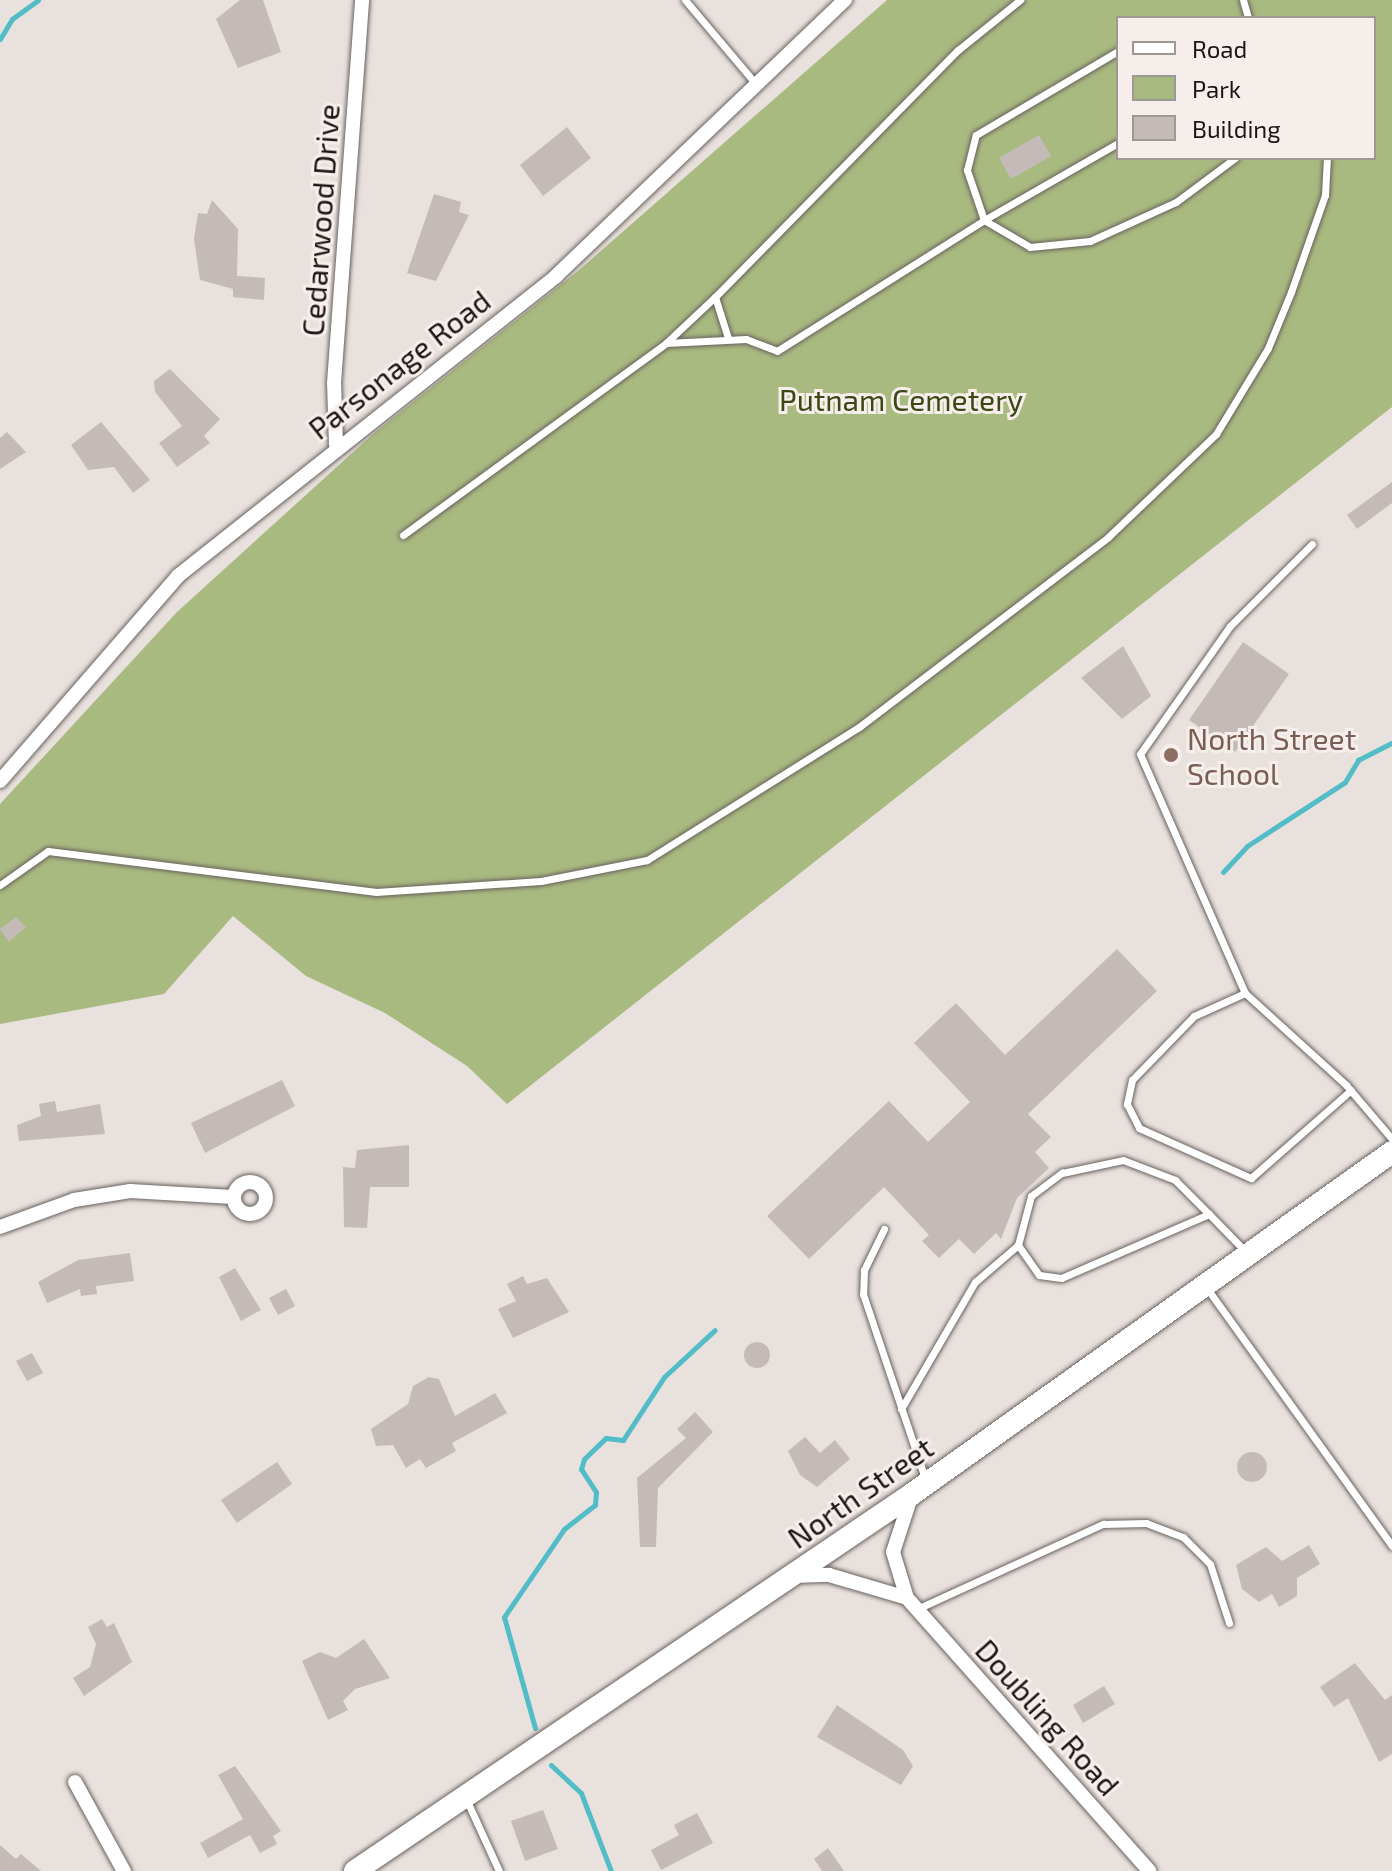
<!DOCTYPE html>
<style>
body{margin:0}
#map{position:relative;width:1392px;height:1871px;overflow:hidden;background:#e9e1dd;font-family:"Exo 2",sans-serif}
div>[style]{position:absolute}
.green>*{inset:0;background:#a9ba80}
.stream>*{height:5px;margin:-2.5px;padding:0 2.5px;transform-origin:2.5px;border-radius:2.5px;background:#52bcc7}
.building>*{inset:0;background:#c4bbb8}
.round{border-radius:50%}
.roads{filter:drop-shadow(0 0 2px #69625e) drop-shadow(0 0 2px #69625e)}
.lane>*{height:7px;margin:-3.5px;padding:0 3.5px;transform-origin:3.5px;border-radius:3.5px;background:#fff}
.street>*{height:14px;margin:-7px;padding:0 7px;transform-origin:7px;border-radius:7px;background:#fff}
.street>.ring{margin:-7px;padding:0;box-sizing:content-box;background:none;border:14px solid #fff;border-radius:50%}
.primary>*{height:22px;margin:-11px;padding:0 11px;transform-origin:11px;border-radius:11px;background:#fff}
.dots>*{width:22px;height:22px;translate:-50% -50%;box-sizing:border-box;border:4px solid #f6eeea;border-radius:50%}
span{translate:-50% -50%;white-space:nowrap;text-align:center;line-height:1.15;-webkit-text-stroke:6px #f6eeea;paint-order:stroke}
.street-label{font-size:30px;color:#191615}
.park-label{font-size:30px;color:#3c4813}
.education-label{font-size:30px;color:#785e54}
.left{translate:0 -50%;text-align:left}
.legend{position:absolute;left:1116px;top:16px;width:260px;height:144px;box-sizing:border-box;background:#f6eeea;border:2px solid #9e9895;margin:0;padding:10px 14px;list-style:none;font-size:24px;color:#191615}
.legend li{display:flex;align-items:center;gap:16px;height:40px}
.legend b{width:40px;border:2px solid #9e9895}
</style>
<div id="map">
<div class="green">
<div style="clip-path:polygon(evenodd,887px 0,1392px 0,1392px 407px,507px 1104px,467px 1066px,385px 1013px,306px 976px,233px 916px,164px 994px,0 1024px,0 804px,177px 612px,373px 434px,578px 271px,887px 0,1118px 18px,1374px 18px,1374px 158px,1118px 158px,1118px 18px)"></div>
</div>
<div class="stream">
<div style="left:0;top:39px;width:23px;rotate:-59deg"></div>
<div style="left:12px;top:19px;width:32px;rotate:-36deg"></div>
<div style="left:1223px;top:872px;width:35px;rotate:-47deg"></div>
<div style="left:1247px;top:846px;width:117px;rotate:-33.1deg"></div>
<div style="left:1345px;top:782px;width:26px;rotate:-59deg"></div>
<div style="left:1358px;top:760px;width:38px;rotate:-27deg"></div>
<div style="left:535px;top:1728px;width:115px;rotate:-105.6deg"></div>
<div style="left:504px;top:1617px;width:107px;rotate:-55.7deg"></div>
<div style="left:564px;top:1529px;width:39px;rotate:-38deg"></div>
<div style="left:595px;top:1505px;width:13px;rotate:-86deg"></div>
<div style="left:596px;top:1492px;width:27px;rotate:-123deg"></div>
<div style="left:581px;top:1469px;width:10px;rotate:-73deg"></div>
<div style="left:584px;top:1459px;width:30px;rotate:-44deg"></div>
<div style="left:606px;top:1438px;width:17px;rotate:7deg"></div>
<div style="left:623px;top:1440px;width:75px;rotate:-56.9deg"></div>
<div style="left:664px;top:1377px;width:69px;rotate:-42.7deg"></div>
<div style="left:551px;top:1765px;width:41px;rotate:43deg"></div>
<div style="left:581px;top:1793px;width:84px;rotate:69deg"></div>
</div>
<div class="building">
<div style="clip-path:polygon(240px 0,263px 0,281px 52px,238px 68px,216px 19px)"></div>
<div style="clip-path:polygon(567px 127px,591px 158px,543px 196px,520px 165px)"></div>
<div style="clip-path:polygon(1039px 135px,1051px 156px,1011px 179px,999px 158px)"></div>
<div style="clip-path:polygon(434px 194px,461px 202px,459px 212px,469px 215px,436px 281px,407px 273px)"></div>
<div style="clip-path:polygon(212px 200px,238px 229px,237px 276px,265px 278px,264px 300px,233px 297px,233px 289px,200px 280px,194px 239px,198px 213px,207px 214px)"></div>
<div style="clip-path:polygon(170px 369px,220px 419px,204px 436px,210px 443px,177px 467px,159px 443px,182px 426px,155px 392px,154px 381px)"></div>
<div style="clip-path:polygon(101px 422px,150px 480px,133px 493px,114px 467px,88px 470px,71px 445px)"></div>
<div style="clip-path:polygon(7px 432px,26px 452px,0 469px,0 438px)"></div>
<div style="clip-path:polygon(1392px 482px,1392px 503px,1357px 529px,1347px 515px)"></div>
<div style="clip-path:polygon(1243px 642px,1289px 674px,1235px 752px,1189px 720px)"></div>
<div style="clip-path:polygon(1123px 646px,1151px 696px,1122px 719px,1081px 678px)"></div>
<div style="clip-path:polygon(16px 917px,26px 927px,9px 942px,0 929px)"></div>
<div style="clip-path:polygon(1117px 949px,1157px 991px,1028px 1114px,1051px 1137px,1035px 1152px,1049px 1168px,1017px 1198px,1001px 1239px,996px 1233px,974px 1254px,959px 1239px,939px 1258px,922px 1241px,929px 1235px,884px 1187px,809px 1259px,767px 1216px,889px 1101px,928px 1142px,970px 1102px,914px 1043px,956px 1003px,1005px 1055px)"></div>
<div style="clip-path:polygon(282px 1080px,295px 1106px,205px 1153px,191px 1123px)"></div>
<div style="clip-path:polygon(55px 1101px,57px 1112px,100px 1104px,105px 1134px,19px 1141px,17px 1125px,41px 1116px,39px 1104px)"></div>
<div style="clip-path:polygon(409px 1145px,409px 1187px,370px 1187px,367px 1228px,344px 1227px,343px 1167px,355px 1168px,357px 1150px)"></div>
<div style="clip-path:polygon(130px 1253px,134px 1281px,96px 1286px,97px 1294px,81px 1296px,80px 1289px,47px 1303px,38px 1282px,78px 1260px)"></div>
<div style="clip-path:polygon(235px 1268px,261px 1310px,241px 1321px,219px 1277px)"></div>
<div style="clip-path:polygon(523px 1276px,527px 1284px,547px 1278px,569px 1312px,513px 1338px,498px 1309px,516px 1301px,507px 1284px)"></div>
<div style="clip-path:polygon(286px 1289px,295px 1306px,278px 1315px,269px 1298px)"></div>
<div class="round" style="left:744px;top:1342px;width:26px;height:26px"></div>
<div style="clip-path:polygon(32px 1353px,43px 1373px,27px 1381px,16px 1361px)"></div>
<div style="clip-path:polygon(429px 1377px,439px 1379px,455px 1416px,495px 1393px,507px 1413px,452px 1443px,456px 1451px,426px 1468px,420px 1459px,406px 1468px,393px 1445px,376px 1446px,371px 1429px,408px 1404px,413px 1386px)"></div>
<div style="clip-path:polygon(695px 1412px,713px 1432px,658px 1488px,656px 1547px,640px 1547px,637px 1478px,686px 1438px,677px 1429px)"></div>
<div style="clip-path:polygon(805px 1437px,820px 1453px,835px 1440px,850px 1459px,817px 1487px,800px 1475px,788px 1451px)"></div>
<div class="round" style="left:1237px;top:1452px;width:30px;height:30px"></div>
<div style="clip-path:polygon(277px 1462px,292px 1484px,237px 1523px,221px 1500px)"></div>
<div style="clip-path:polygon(1309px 1545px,1320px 1564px,1297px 1578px,1297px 1596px,1279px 1607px,1272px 1594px,1259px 1602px,1242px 1589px,1236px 1565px,1266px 1547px,1282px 1561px)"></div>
<div style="clip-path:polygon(102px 1619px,107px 1627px,114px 1623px,132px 1662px,84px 1696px,73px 1678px,90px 1667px,96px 1644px,88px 1627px)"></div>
<div style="clip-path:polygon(364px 1639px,390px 1678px,355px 1689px,343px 1701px,348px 1710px,328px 1720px,302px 1661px,320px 1652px,336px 1658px)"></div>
<div style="clip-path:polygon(1355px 1663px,1385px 1700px,1392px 1695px,1392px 1754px,1379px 1762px,1348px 1698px,1334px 1707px,1320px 1687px)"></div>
<div style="clip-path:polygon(1104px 1686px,1115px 1704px,1083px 1723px,1073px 1705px)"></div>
<div style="clip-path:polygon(837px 1705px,903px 1750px,913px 1766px,901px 1785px,817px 1737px)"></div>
<div style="clip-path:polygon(235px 1766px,281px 1831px,273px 1836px,277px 1844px,260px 1853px,250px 1835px,208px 1858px,200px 1843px,243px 1819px,218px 1775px)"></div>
<div style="clip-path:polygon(543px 1810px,558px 1849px,525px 1861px,511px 1821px)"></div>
<div style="clip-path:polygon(697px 1813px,713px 1843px,661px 1870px,651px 1850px,679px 1835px,674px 1825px)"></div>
<div style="clip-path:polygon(0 1845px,16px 1859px,21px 1854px,41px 1871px,0 1871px)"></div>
<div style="clip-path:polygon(828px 1848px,844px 1871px,822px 1871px,814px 1859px)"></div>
</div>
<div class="roads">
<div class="lane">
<div style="left:685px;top:0;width:110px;rotate:49.8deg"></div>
<div style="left:1243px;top:0;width:19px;rotate:74deg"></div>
<div style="left:1118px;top:143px;width:155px;rotate:150.1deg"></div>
<div style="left:984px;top:220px;width:53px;rotate:30.4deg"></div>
<div style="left:1030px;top:247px;width:60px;rotate:-5.7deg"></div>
<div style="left:1090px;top:241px;width:94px;rotate:-24.4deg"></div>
<div style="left:1176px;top:202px;width:74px;rotate:-36.7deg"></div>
<div style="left:715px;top:297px;width:346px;rotate:-45.5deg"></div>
<div style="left:958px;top:50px;width:80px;rotate:-38.9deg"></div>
<div style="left:667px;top:342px;width:66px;rotate:-43.2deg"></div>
<div style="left:715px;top:297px;width:43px;rotate:72.4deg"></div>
<div style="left:403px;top:535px;width:326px;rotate:-36.1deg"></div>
<div style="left:666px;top:343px;width:80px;rotate:-2.9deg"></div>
<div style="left:746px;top:339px;width:33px;rotate:21deg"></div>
<div style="left:777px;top:351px;width:245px;rotate:-32.3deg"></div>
<div style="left:984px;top:220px;width:53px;rotate:-108.8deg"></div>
<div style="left:967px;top:170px;width:36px;rotate:-76deg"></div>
<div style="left:976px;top:135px;width:165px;rotate:-30.6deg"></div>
<div style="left:1312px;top:544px;width:116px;rotate:135deg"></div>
<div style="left:1230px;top:626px;width:156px;rotate:125.1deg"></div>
<div style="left:1140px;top:754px;width:261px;rotate:66.3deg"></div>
<div style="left:1245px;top:993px;width:137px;rotate:42.3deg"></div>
<div style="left:1346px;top:1085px;width:71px;rotate:49.6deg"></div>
<div style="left:0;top:885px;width:59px;rotate:-35.3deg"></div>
<div style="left:48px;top:851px;width:331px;rotate:7.1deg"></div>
<div style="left:376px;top:892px;width:165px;rotate:-3.8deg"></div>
<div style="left:541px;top:881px;width:108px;rotate:-11.2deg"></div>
<div style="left:647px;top:860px;width:250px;rotate:-32.1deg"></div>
<div style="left:859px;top:727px;width:313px;rotate:-37.3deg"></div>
<div style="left:1108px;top:537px;width:149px;rotate:-43.6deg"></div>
<div style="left:1216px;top:434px;width:100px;rotate:-58.8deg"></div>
<div style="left:1268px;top:348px;width:61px;rotate:-67.7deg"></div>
<div style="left:1291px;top:292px;width:103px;rotate:-70.7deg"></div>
<div style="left:1325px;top:195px;width:37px;rotate:-87deg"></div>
<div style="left:1245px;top:993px;width:56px;rotate:155.7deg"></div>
<div style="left:1194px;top:1016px;width:89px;rotate:134.1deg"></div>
<div style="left:1132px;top:1080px;width:25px;rotate:102deg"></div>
<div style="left:1127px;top:1104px;width:27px;rotate:63deg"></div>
<div style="left:1139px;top:1128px;width:123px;rotate:24.1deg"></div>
<div style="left:1251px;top:1178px;width:133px;rotate:-41.3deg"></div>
<div style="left:1209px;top:1214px;width:161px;rotate:156.6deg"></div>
<div style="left:1061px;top:1278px;width:22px;rotate:-172deg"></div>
<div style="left:1039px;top:1275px;width:37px;rotate:-125deg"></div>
<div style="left:1018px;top:1245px;width:51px;rotate:-75.1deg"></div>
<div style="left:1031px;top:1196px;width:39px;rotate:-37deg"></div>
<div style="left:1062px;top:1173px;width:62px;rotate:-12deg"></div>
<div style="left:1123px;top:1160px;width:56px;rotate:21deg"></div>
<div style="left:1175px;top:1180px;width:48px;rotate:45deg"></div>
<div style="left:1209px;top:1214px;width:53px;rotate:45.8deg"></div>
<div style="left:884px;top:1229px;width:46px;rotate:116deg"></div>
<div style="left:864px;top:1270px;width:24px;rotate:92deg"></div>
<div style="left:863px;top:1294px;width:197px;rotate:71.4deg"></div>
<div style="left:1206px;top:1287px;width:319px;rotate:54.3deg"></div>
<div style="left:901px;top:1409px;width:147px;rotate:-59.8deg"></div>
<div style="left:975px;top:1282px;width:57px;rotate:-40.7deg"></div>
<div style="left:917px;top:1609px;width:205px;rotate:-24.6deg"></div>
<div style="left:1103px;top:1524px;width:43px;rotate:-1.3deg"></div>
<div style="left:1146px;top:1523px;width:40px;rotate:21deg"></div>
<div style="left:1183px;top:1537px;width:38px;rotate:45deg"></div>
<div style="left:1210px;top:1564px;width:62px;rotate:72.1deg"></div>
<div style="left:467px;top:1801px;width:77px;rotate:65.4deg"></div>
</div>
<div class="street">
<div style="left:336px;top:445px;width:62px;rotate:-91.8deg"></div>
<div style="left:334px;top:383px;width:384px;rotate:-85.8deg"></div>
<div style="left:0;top:781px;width:271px;rotate:-49deg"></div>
<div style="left:178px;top:576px;width:483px;rotate:-38.4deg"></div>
<div style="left:556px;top:276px;width:400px;rotate:-43.7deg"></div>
<div class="ring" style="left:234px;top:1182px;width:18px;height:18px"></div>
<div style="left:0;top:1227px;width:79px;rotate:-20deg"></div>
<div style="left:74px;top:1200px;width:57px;rotate:-9.1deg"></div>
<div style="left:130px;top:1191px;width:103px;rotate:3.3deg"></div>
<div style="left:912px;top:1494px;width:61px;rotate:108.1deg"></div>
<div style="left:893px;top:1552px;width:48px;rotate:73.1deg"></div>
<div style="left:907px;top:1598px;width:365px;rotate:48.4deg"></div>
<div style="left:793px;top:1576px;width:36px;rotate:-2deg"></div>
<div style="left:829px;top:1575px;width:81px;rotate:16.4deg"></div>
<div style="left:75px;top:1782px;width:102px;rotate:61.2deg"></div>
</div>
<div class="primary">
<div style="left:355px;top:1871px;width:673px;rotate:-34.09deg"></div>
<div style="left:912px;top:1494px;width:589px;rotate:-35.47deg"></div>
</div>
</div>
<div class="dots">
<div style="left:1171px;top:755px;background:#8d6e63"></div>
</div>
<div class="street-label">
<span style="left:320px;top:220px;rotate:-86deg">Cedarwood Drive</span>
<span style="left:399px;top:364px;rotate:-38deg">Parsonage Road</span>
<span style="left:860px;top:1492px;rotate:-35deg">North Street</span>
<span style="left:1048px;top:1717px;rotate:48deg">Doubling Road</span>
</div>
<div class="park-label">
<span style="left:901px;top:399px">Putnam Cemetery</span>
</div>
<div class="education-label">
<span class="left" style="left:1187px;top:755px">North Street<br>School</span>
</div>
<ul class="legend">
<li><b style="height:10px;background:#fff"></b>Road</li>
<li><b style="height:22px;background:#a9ba80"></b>Park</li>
<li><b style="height:22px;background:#c4bbb8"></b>Building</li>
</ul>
</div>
